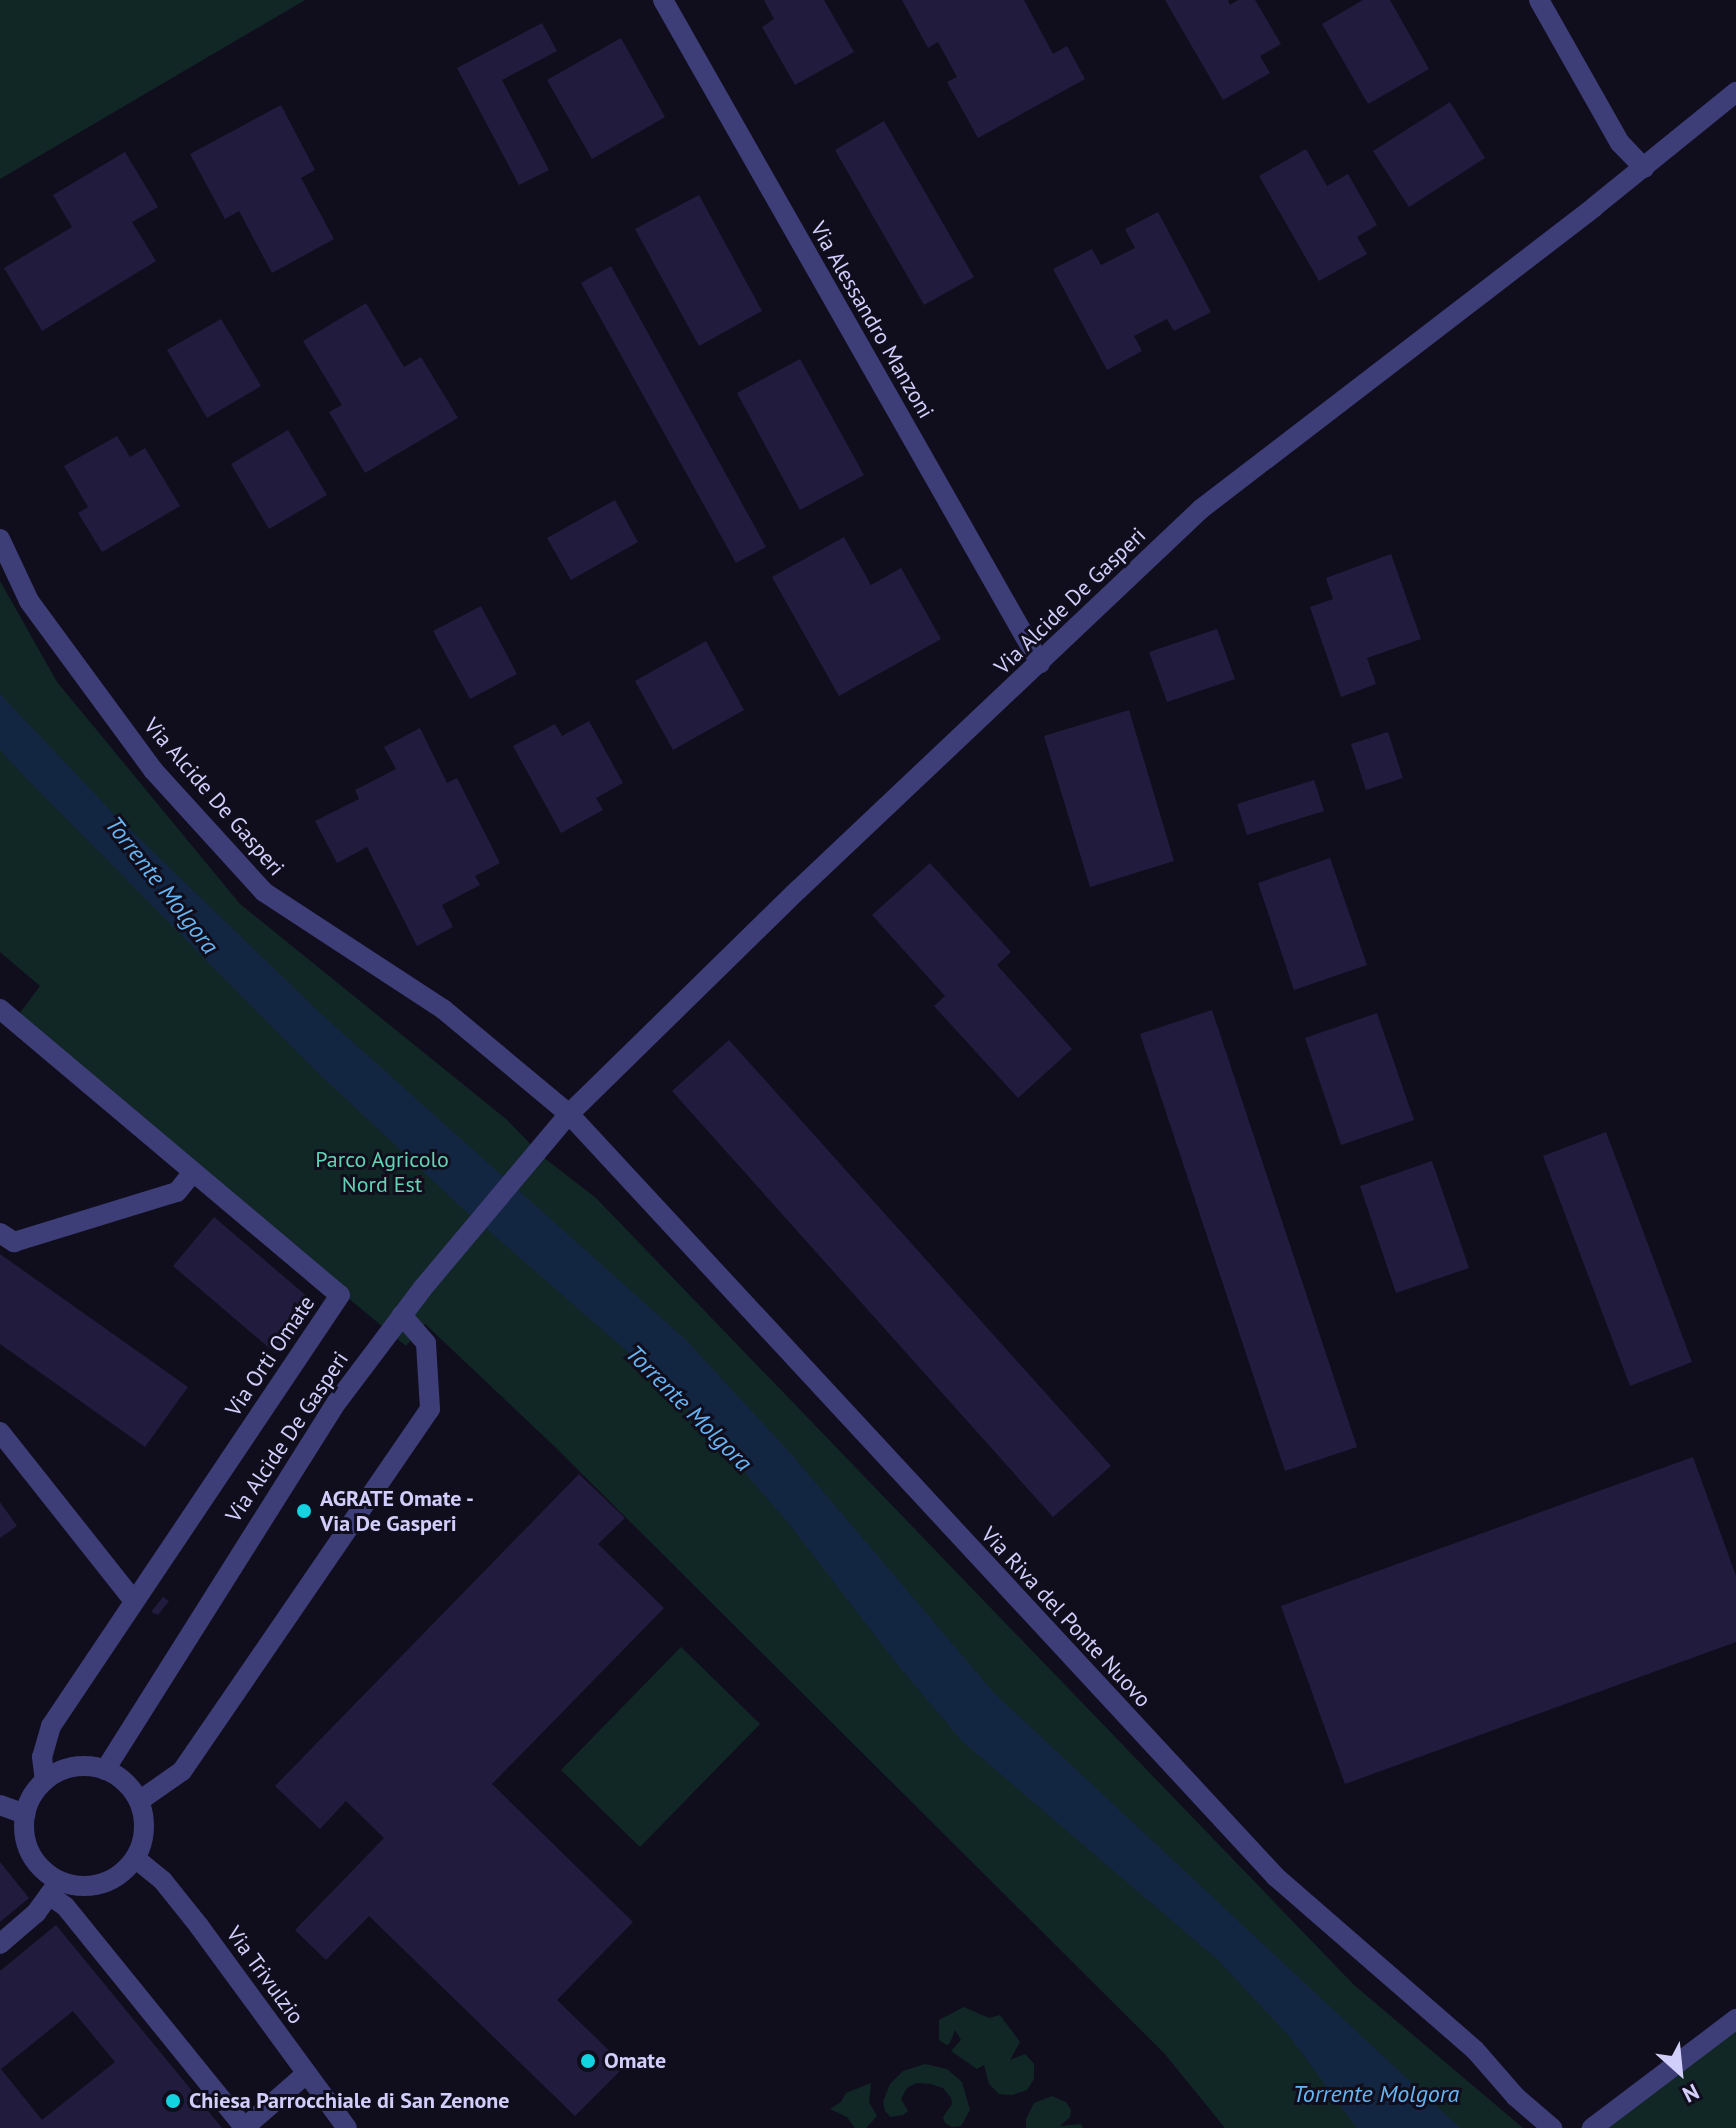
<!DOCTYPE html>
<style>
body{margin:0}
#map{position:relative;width:1736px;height:2128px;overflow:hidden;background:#100e1d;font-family:"PT Sans",sans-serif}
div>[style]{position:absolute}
.green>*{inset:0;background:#112725}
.water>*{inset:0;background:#122642}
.building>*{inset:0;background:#211b3d}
.minor>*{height:20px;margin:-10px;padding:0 10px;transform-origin:10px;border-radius:10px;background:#3d3d78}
.minor>.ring{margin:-10px;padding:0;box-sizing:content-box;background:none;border:20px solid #3d3d78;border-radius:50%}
.dots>*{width:22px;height:22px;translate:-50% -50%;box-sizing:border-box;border:4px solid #100e1d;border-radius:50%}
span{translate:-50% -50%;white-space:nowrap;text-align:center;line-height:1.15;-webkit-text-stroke:6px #100e1d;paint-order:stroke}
.street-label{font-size:22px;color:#d2cefb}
.park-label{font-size:22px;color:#62d3b4}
.poi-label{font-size:22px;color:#d2cefb;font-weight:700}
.left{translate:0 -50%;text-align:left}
.water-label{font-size:24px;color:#66b5f2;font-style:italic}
.north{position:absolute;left:1640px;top:2032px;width:80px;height:80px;-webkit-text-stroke:6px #100e1d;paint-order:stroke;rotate:153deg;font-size:22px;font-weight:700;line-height:32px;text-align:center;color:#d2cefb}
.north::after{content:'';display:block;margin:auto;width:28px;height:36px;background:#d2cefb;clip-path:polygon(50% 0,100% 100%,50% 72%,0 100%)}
</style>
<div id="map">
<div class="green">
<div style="clip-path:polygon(0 0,305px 0,0 179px)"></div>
<div style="clip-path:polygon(0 581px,57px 682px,240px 904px,506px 1119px,543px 1157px,596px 1198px,1354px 1985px,1523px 2128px,1225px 2128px,1164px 2053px,552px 1444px,425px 1324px,406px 1346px,14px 1021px,40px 986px,0 952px)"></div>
<div style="clip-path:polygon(681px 1647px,760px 1724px,640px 1847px,561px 1770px)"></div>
<div style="clip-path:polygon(964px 2007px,989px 2018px,1000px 2015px,1020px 2042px,1010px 2060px,1025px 2054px,1034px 2064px,1034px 2079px,1027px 2090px,1012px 2095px,999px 2094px,989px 2084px,984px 2065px,977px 2069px,951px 2051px,961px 2040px,955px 2030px,950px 2043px,947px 2045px,939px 2040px,939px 2020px)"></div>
<div style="clip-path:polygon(1736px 2014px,1736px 2128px,1580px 2128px)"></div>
<div style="clip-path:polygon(925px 2064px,947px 2069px,962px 2082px,970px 2110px,961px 2126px,952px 2127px,945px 2123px,943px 2117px,952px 2104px,951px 2098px,943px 2088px,931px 2084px,916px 2083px,907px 2088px,901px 2099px,908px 2111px,903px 2115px,891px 2117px,885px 2111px,883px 2102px,890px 2084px,903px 2071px)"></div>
<div style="clip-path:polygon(871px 2083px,869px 2102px,877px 2116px,866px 2128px,855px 2128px,847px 2117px,830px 2109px,841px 2102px,846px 2093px)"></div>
<div style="clip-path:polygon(1052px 2096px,1066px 2102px,1071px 2110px,1070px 2117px,1060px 2126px,1081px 2124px,1083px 2128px,1026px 2128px,1026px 2119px,1034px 2103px)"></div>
</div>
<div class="water">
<div style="clip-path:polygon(0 694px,114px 814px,319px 1012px,686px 1340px,792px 1455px,994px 1693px,1460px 2128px,1357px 2128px,1290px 2037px,1218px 1960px,962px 1741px,897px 1664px,790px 1525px,702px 1423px,651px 1372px,459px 1205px,313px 1068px,26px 778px,0 750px)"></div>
</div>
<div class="building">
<div style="clip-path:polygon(764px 0,824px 0,854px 52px,795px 85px,762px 27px,774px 19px)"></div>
<div style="clip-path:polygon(902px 0,1024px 0,1053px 54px,1067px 46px,1085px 79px,978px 138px,947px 82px,957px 77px,938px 42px,928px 48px)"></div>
<div style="clip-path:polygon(1165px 0,1228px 0,1230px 5px,1238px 0,1255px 0,1281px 44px,1260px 56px,1270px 73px,1223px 100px)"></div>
<div style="clip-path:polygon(1363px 0,1390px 0,1429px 69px,1368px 104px,1322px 24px)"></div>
<div style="clip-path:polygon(542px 23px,557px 51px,502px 80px,549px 170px,519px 185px,457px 68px)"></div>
<div style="clip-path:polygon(621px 38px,665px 117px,592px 159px,547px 80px)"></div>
<div style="clip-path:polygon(1450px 102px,1485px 158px,1409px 207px,1373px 151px)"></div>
<div style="clip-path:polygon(281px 105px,315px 170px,301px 178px,334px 239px,272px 273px,239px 211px,225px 219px,190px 154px)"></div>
<div style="clip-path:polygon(884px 121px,974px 277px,924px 305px,835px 150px)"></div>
<div style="clip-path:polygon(1306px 149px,1327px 186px,1348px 174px,1377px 225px,1357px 237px,1367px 254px,1319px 281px,1259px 176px)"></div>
<div style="clip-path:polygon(125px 152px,158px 207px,132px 222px,156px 261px,42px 331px,4px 268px,72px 227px,53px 195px)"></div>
<div style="clip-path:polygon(699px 195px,762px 311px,699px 346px,635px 229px)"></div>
<div style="clip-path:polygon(1158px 212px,1211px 312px,1174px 331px,1167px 319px,1134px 336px,1142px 351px,1107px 370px,1053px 269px,1092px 249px,1101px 265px,1135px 248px,1125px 229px)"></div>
<div style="clip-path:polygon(611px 266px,766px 547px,736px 563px,581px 283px)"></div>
<div style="clip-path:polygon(366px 303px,404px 367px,421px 357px,458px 418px,365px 473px,329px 412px,342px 405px,303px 341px)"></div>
<div style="clip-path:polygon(221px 319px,261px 386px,207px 418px,167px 350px)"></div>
<div style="clip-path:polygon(800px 359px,864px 475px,800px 510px,737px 393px)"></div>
<div style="clip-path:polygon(288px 430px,327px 495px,269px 529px,231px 464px)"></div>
<div style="clip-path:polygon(117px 436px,130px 457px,145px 448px,180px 506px,102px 552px,78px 513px,88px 507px,64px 466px)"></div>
<div style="clip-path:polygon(615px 500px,638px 542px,571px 580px,547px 538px)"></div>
<div style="clip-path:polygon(844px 537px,871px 585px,901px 568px,941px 639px,839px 696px,772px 577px)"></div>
<div style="clip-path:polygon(1391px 554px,1421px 639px,1367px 658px,1376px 684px,1341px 697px,1310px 607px,1333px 599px,1326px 578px)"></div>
<div style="clip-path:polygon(481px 606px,517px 674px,470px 699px,433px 631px)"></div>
<div style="clip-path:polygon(1217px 629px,1235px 679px,1167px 702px,1149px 652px)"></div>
<div style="clip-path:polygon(706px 641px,744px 710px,673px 750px,635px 681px)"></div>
<div style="clip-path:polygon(1129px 710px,1174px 861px,1090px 887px,1044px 736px)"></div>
<div style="clip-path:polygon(589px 721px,623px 783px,596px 798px,603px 810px,561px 833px,513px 746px,555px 724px,562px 736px)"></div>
<div style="clip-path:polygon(420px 728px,447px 783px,457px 778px,500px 863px,475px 876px,480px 885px,442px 905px,453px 927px,417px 946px,367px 847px,337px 863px,315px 821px,359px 799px,355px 790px,396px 769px,384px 747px)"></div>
<div style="clip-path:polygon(1388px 732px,1403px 778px,1366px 790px,1351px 744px)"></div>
<div style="clip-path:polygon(1314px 780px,1324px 811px,1247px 835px,1237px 804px)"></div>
<div style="clip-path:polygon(1330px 858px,1367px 965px,1294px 990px,1258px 883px)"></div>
<div style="clip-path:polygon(930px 863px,1011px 952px,997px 965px,1072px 1049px,1018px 1098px,934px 1006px,945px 996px,872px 915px)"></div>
<div style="clip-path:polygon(1212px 1010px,1357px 1447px,1285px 1471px,1140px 1034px)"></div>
<div style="clip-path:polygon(1377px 1013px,1414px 1120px,1341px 1145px,1305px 1038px)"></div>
<div style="clip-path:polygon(729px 1040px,1111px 1466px,1053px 1517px,672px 1091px)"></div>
<div style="clip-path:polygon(1606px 1132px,1692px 1362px,1630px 1386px,1543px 1156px)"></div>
<div style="clip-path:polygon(1432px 1161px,1469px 1268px,1396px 1293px,1360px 1186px)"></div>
<div style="clip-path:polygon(214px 1217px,316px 1304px,275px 1353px,173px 1266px)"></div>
<div style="clip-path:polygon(0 1254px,188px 1387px,145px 1447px,0 1344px)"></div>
<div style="clip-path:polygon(1693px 1457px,1736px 1576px,1736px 1642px,1345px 1784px,1281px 1606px)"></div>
<div style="clip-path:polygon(579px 1474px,625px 1518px,598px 1544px,664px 1608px,492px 1784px,633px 1922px,557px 2000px,625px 2066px,575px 2116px,369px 1916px,326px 1960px,295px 1930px,384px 1838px,346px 1801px,320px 1829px,275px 1786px)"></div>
<div style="clip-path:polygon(0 1502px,17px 1526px,0 1538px)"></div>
<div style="clip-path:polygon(163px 1597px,169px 1601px,158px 1615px,151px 1612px)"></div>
<div style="clip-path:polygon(0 1862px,29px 1898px,0 1922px)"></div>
<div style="clip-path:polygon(evenodd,56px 1925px,179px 2075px,222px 2128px,0 2128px,0 1971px,56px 1925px,73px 2011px,115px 2062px,42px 2120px,1px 2069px,73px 2011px)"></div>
</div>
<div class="minor">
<div style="left:663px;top:0;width:763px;rotate:60.38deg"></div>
<div style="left:1539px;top:0;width:164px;rotate:60.5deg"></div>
<div style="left:1620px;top:143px;width:35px;rotate:46deg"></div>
<div style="left:0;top:539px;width:68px;rotate:64.9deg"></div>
<div style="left:29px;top:601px;width:210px;rotate:53.7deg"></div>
<div style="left:153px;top:770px;width:165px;rotate:47.7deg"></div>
<div style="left:264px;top:892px;width:214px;rotate:33.2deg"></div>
<div style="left:443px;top:1009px;width:164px;rotate:39.8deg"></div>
<div style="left:569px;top:1114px;width:1040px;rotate:47.18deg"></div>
<div style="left:1276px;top:1877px;width:264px;rotate:41deg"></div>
<div style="left:1475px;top:2050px;width:62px;rotate:48.9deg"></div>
<div style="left:1516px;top:2097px;width:48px;rotate:40.7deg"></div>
<div style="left:0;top:1009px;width:444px;rotate:40.1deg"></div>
<div style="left:340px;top:1295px;width:519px;rotate:123.84deg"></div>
<div style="left:51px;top:1726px;width:32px;rotate:106deg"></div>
<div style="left:42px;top:1757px;width:23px;rotate:83deg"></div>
<div style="left:0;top:1233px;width:17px;rotate:33deg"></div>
<div style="left:14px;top:1242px;width:170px;rotate:-17.1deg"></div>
<div style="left:177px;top:1192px;width:26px;rotate:-51deg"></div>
<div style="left:0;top:1432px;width:214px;rotate:51.6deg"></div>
<div class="ring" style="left:24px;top:1766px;width:100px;height:100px"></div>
<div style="left:105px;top:1770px;width:435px;rotate:-57.8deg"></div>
<div style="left:337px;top:1402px;width:141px;rotate:-53deg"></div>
<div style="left:422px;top:1289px;width:229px;rotate:-50deg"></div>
<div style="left:569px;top:1114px;width:320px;rotate:-44.4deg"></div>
<div style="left:798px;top:890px;width:555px;rotate:-43.39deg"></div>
<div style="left:1201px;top:509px;width:496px;rotate:-37.5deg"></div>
<div style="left:1594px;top:207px;width:183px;rotate:-39deg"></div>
<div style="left:139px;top:1801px;width:52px;rotate:-34.9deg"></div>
<div style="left:182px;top:1771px;width:439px;rotate:-55.6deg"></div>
<div style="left:430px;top:1409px;width:66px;rotate:-93.5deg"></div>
<div style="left:426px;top:1343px;width:37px;rotate:-131deg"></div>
<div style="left:0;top:1805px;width:27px;rotate:20deg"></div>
<div style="left:135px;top:1858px;width:36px;rotate:39deg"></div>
<div style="left:163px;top:1881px;width:58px;rotate:51.3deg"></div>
<div style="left:199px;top:1926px;width:250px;rotate:53.8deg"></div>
<div style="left:49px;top:1895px;width:19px;rotate:35deg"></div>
<div style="left:65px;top:1906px;width:283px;rotate:51deg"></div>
<div style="left:0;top:1944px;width:48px;rotate:-40.7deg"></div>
<div style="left:36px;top:1913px;width:32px;rotate:-54deg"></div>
<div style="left:244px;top:2128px;width:82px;rotate:-41.1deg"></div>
<div style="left:1592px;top:2128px;width:181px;rotate:-37.1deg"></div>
</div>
<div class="dots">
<div style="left:304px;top:1511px;background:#14d3e1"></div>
<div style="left:588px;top:2061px;background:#14d3e1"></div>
<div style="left:173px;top:2101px;background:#14d3e1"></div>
</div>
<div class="street-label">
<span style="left:872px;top:320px;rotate:60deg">Via Alessandro Manzoni</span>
<span style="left:1070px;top:601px;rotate:-44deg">Via Alcide De Gasperi</span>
<span style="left:214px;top:797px;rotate:49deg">Via Alcide De Gasperi</span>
<span style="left:270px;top:1356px;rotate:-56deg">Via Orti Omate</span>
<span style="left:287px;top:1437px;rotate:-56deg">Via Alcide De Gasperi</span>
<span style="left:1066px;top:1617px;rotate:47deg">Via Riva del Ponte Nuovo</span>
<span style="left:265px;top:1975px;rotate:54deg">Via Trivulzio</span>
</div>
<div class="park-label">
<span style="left:382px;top:1172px">Parco Agricolo<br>Nord Est</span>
</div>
<div class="poi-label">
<span class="left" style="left:320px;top:1511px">AGRATE Omate -<br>Via De Gasperi</span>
<span class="left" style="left:604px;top:2061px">Omate</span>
<span class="left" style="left:189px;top:2101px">Chiesa Parrocchiale di San Zenone</span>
</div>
<div class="water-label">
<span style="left:162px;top:885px;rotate:52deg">Torrente Molgora</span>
<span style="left:689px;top:1408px;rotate:45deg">Torrente Molgora</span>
<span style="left:1376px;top:2094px">Torrente Molgora</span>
</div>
<div class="north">N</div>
</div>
